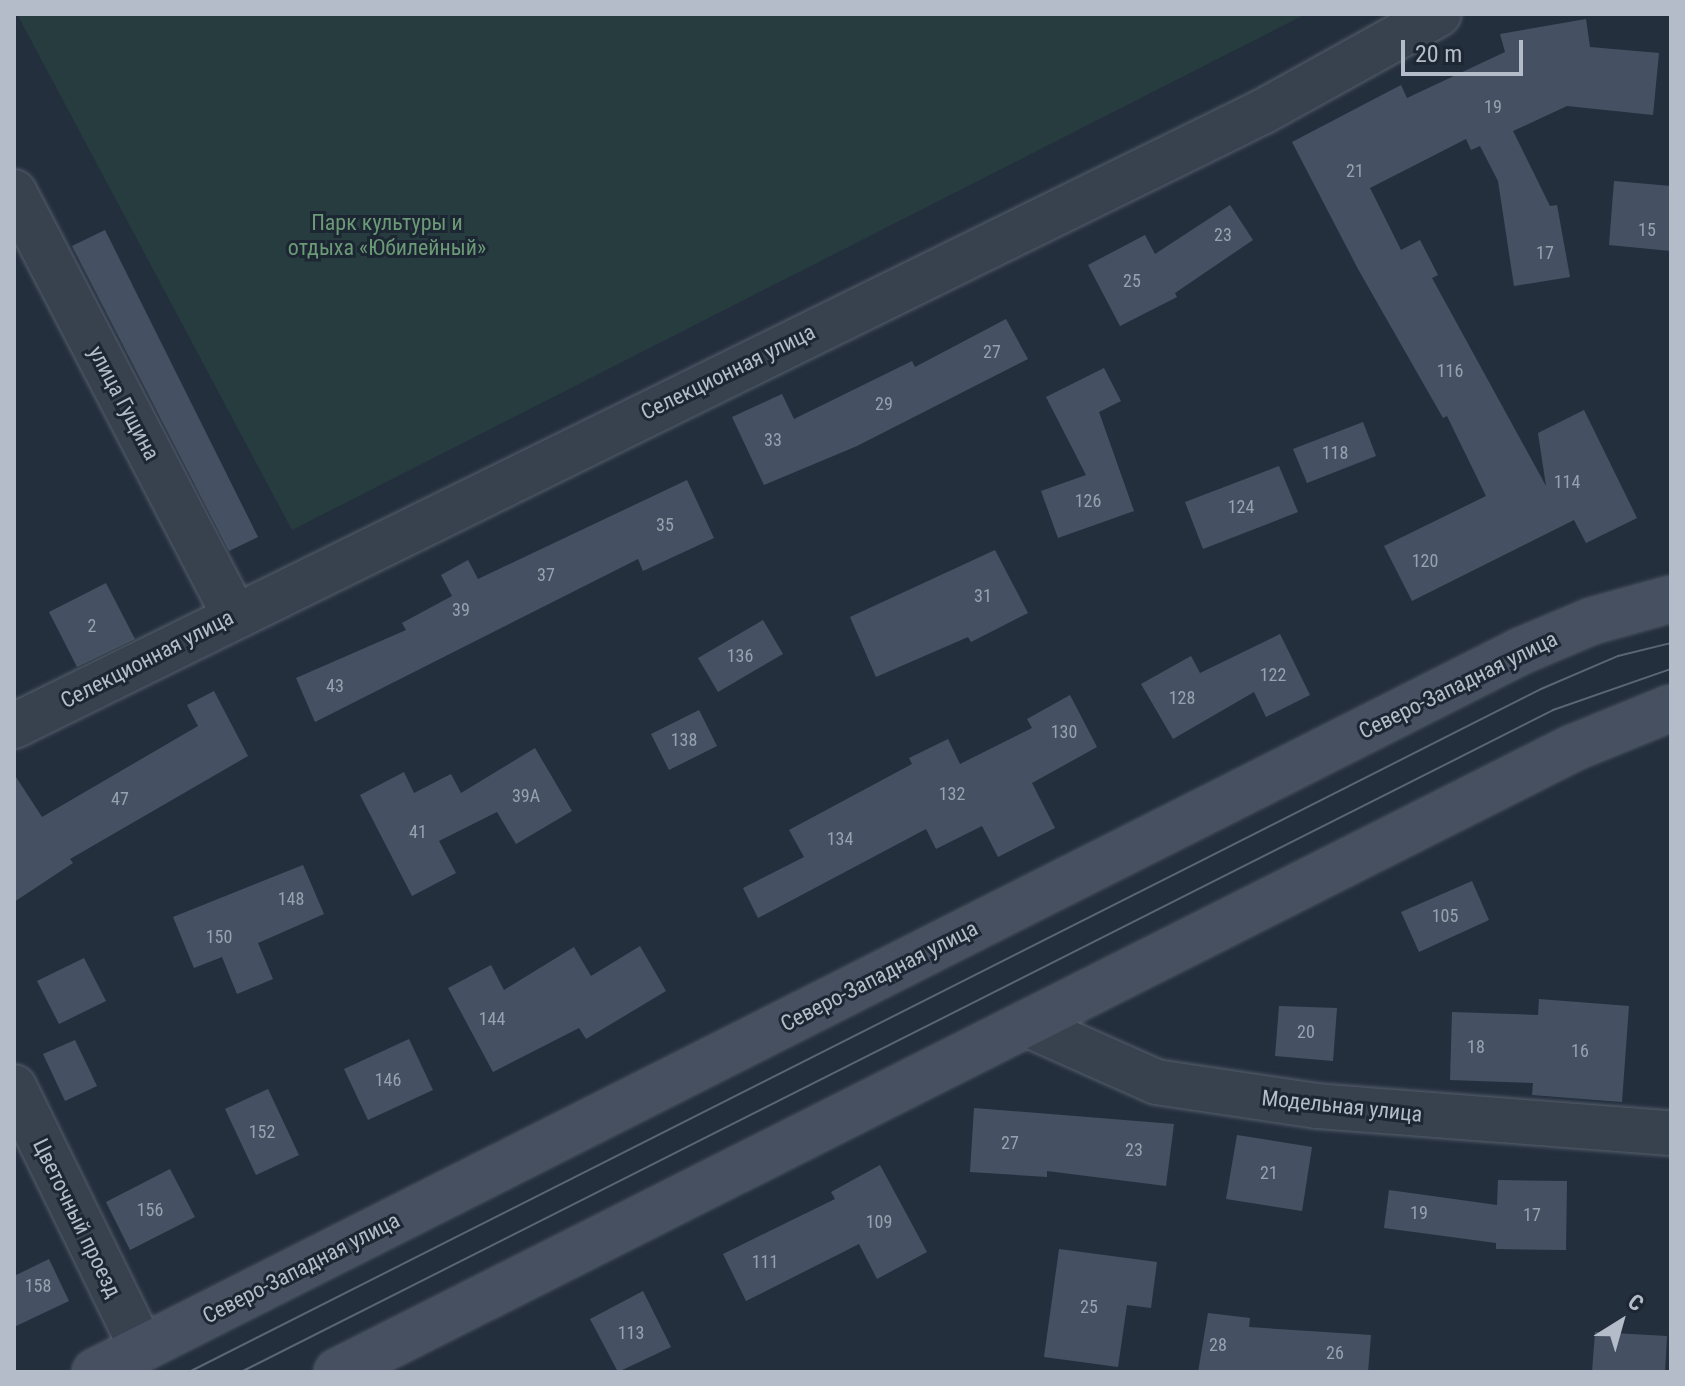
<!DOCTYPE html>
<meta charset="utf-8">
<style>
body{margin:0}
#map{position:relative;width:1685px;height:1386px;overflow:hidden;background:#242f3e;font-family:"Roboto Condensed",sans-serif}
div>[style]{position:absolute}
.green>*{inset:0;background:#263c3f}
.building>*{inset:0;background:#455162}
.roads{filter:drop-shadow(0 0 2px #565f6c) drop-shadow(0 0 2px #565f6c)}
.minor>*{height:44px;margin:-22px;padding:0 22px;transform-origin:22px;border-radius:22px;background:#38414e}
.secondary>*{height:44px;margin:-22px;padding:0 22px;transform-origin:22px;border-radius:22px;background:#465061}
.tram>*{height:2px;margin:-1px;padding:0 1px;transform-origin:1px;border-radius:1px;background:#5a6575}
span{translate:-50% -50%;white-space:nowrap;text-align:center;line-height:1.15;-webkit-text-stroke:6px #1d2633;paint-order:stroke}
.number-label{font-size:18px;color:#98a1af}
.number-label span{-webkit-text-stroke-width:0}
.park-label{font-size:22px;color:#6b9a76}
.street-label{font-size:22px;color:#b4bcc9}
.frame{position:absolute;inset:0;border:16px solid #b4bcc9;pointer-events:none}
.north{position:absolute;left:1581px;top:1282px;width:80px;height:80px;-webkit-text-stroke:6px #1d2633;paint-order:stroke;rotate:37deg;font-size:22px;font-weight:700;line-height:32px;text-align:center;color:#b4bcc9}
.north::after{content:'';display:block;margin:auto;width:28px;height:36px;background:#b4bcc9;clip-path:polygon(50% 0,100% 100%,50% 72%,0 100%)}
.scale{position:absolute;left:1401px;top:40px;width:122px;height:36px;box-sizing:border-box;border:4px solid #b4bcc9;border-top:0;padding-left:10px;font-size:24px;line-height:28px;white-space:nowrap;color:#b4bcc9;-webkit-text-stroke:6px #1d2633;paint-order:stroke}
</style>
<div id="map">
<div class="green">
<div style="clip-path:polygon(17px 14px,1306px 14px,292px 530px)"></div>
</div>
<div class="building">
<div style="clip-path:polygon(1586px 19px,1590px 47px,1659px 53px,1653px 115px,1567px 106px,1513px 131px,1550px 206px,1557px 205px,1570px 277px,1514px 286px,1498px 181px,1480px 146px,1471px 150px,1466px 139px,1370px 188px,1401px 250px,1420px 240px,1438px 275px,1432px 278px,1546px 486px,1538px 433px,1584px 410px,1637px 518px,1586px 543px,1574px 520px,1412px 601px,1384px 546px,1486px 496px,1447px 416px,1443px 418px,1358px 269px,1292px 142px,1401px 85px,1407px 98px,1505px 52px,1500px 34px)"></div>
<div style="clip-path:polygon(1614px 181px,1671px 186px,1671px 251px,1609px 245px)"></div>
<div style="clip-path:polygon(1230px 205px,1253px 240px,1175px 293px,1177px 297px,1120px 326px,1088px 265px,1145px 235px,1155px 254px)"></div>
<div style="clip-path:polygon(105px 230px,258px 537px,229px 551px,72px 246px)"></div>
<div style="clip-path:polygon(1006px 319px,1028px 359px,857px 446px,764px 485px,732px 417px,782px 394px,794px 419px,912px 361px,915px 367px)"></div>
<div style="clip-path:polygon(1104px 368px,1121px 401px,1099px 412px,1134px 511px,1058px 538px,1041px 491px,1086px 475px,1046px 397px)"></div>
<div style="clip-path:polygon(1363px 422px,1376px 456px,1307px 483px,1293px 449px)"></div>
<div style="clip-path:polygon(1279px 466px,1298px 512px,1203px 549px,1185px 502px)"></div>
<div style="clip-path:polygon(687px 480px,714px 538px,643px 571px,638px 559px,315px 722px,296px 678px,406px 630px,402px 623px,452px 596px,441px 575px,468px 560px,478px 579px)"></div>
<div style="clip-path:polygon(995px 550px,1028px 613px,971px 642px,968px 637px,876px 677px,850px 617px)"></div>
<div style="clip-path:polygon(106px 583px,135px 639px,77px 667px,49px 612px)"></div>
<div style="clip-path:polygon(763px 620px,783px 654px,718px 692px,698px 658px)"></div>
<div style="clip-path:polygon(1280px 634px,1310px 695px,1266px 717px,1254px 692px,1173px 739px,1141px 684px,1191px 656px,1200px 673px)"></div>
<div style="clip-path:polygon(214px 691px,248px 756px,70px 859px,73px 863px,14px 902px,14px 774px,42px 817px,198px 726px,187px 705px)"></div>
<div style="clip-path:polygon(1070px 695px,1097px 747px,1032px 783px,1055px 828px,998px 857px,982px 826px,936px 849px,926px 829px,758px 918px,743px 888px,804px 857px,789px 830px,912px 764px,909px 758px,948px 739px,960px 764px,1032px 728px,1027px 719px)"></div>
<div style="clip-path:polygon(699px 710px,717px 746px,669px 770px,651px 734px)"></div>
<div style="clip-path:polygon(535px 748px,572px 811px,516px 844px,497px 812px,439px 841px,456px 873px,412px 896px,360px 795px,404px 772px,414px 793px,451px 774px,461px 793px)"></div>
<div style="clip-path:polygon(303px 865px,324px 914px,258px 943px,273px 979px,237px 994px,222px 957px,194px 968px,173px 917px)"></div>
<div style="clip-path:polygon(1472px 881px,1489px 920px,1419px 952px,1401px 912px)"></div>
<div style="clip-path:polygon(640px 946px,666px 991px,586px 1039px,579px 1028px,493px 1072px,448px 988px,491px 965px,504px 990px,574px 947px,591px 976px)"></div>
<div style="clip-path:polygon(84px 958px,106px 1001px,59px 1024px,37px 981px)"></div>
<div style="clip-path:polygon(1539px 999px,1629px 1006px,1622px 1102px,1532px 1095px,1533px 1083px,1450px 1080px,1452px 1012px,1538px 1015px)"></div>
<div style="clip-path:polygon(1279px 1006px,1337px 1008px,1333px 1061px,1275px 1056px)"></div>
<div style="clip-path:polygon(409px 1039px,433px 1090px,368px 1120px,344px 1069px)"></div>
<div style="clip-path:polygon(75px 1040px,97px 1086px,65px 1101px,43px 1054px)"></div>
<div style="clip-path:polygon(268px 1089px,299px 1155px,256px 1175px,225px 1109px)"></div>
<div style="clip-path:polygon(974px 1108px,1174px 1124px,1166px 1186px,1047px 1171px,1047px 1177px,970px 1172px)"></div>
<div style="clip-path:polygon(1237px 1135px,1312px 1147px,1302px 1211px,1226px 1199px)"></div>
<div style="clip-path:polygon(880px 1165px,927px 1252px,877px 1279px,859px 1244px,746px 1301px,723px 1254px,835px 1199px,831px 1192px)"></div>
<div style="clip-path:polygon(170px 1169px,195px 1217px,130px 1250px,106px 1202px)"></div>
<div style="clip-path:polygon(1498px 1180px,1567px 1181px,1566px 1250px,1496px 1249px,1496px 1243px,1384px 1228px,1389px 1190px,1497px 1205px)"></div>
<div style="clip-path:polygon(1059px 1249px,1157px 1262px,1151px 1308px,1127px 1305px,1118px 1367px,1044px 1357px)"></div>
<div style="clip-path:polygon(49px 1259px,69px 1301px,14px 1327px,14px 1276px)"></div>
<div style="clip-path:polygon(643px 1291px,671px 1347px,618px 1372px,590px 1319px)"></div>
<div style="clip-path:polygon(1208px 1313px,1250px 1318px,1249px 1327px,1371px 1335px,1368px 1372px,1198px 1372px)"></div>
<div style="clip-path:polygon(1595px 1332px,1667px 1336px,1665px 1372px,1592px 1372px)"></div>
</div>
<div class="roads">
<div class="minor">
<div style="left:14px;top:192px;width:476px;rotate:62.5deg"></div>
<div style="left:14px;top:726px;width:1391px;rotate:-26.2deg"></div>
<div style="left:1262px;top:112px;width:202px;rotate:-29deg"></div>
<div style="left:1026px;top:1024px;width:142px;rotate:24deg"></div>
<div style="left:1156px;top:1082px;width:163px;rotate:8.5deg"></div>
<div style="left:1317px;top:1106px;width:355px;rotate:4.4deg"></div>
<div style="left:14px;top:1087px;width:291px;rotate:63.9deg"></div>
</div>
<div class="secondary">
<div style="left:95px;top:1372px;width:1598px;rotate:-26.82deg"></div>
<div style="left:1521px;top:651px;width:77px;rotate:-22.9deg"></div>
<div style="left:1592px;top:621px;width:82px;rotate:-15.6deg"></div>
<div style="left:337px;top:1372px;width:1385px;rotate:-26.79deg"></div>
<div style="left:1573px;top:748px;width:106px;rotate:-22.2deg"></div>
</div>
</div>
<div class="tram">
<div style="left:189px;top:1372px;width:1515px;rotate:-26.8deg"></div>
<div style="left:1541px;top:689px;width:84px;rotate:-23.2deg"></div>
<div style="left:1618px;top:656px;width:55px;rotate:-13.8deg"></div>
<div style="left:241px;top:1372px;width:1470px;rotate:-26.77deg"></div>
<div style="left:1553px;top:710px;width:125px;rotate:-19.2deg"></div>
</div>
<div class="number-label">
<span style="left:1493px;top:107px">19</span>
<span style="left:1355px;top:171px">21</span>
<span style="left:1647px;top:230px">15</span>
<span style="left:1223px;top:235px">23</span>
<span style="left:1545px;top:253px">17</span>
<span style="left:1132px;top:281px">25</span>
<span style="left:992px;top:352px">27</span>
<span style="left:1450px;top:371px">116</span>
<span style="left:884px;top:404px">29</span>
<span style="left:773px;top:440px">33</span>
<span style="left:1335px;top:453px">118</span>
<span style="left:1567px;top:482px">114</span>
<span style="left:1088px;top:501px">126</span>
<span style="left:1241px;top:507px">124</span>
<span style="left:665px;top:525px">35</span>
<span style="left:1425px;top:561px">120</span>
<span style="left:546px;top:575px">37</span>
<span style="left:983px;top:596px">31</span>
<span style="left:461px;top:610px">39</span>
<span style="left:92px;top:626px">2</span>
<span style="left:740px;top:656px">136</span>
<span style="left:1273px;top:675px">122</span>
<span style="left:335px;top:686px">43</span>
<span style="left:1182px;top:698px">128</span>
<span style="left:1064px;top:732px">130</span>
<span style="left:684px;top:740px">138</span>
<span style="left:952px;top:794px">132</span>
<span style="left:526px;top:796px">39А</span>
<span style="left:120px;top:799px">47</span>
<span style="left:418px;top:832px">41</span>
<span style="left:840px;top:839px">134</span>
<span style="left:291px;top:899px">148</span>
<span style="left:1445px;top:916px">105</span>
<span style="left:219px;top:937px">150</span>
<span style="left:492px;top:1019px">144</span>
<span style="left:1306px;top:1032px">20</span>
<span style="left:1476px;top:1047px">18</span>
<span style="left:1580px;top:1051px">16</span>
<span style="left:388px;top:1080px">146</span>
<span style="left:262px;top:1132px">152</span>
<span style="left:1010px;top:1143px">27</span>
<span style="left:1134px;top:1150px">23</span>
<span style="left:1269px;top:1173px">21</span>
<span style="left:150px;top:1210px">156</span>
<span style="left:1419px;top:1213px">19</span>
<span style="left:1532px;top:1215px">17</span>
<span style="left:879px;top:1222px">109</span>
<span style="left:765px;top:1262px">111</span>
<span style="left:38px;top:1286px">158</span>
<span style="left:1089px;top:1307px">25</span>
<span style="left:631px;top:1333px">113</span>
<span style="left:1218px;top:1345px">28</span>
<span style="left:1335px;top:1353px">26</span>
</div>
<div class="park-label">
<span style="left:387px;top:235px">Парк культуры и<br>отдыха «Юбилейный»</span>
</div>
<div class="street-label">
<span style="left:728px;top:372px;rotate:-26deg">Селекционная улица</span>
<span style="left:124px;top:403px;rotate:62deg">улица Гущина</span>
<span style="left:147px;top:659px;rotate:-27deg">Селекционная улица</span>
<span style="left:1458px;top:685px;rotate:-26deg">Северо-Западная улица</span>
<span style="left:879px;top:976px;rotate:-27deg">Северо-Западная улица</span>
<span style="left:1342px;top:1106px;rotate:6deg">Модельная улица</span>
<span style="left:77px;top:1218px;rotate:64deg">Цветочный проезд</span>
<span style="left:301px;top:1268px;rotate:-27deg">Северо-Западная улица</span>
</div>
<div class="frame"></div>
<div class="north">С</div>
<div class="scale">20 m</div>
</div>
